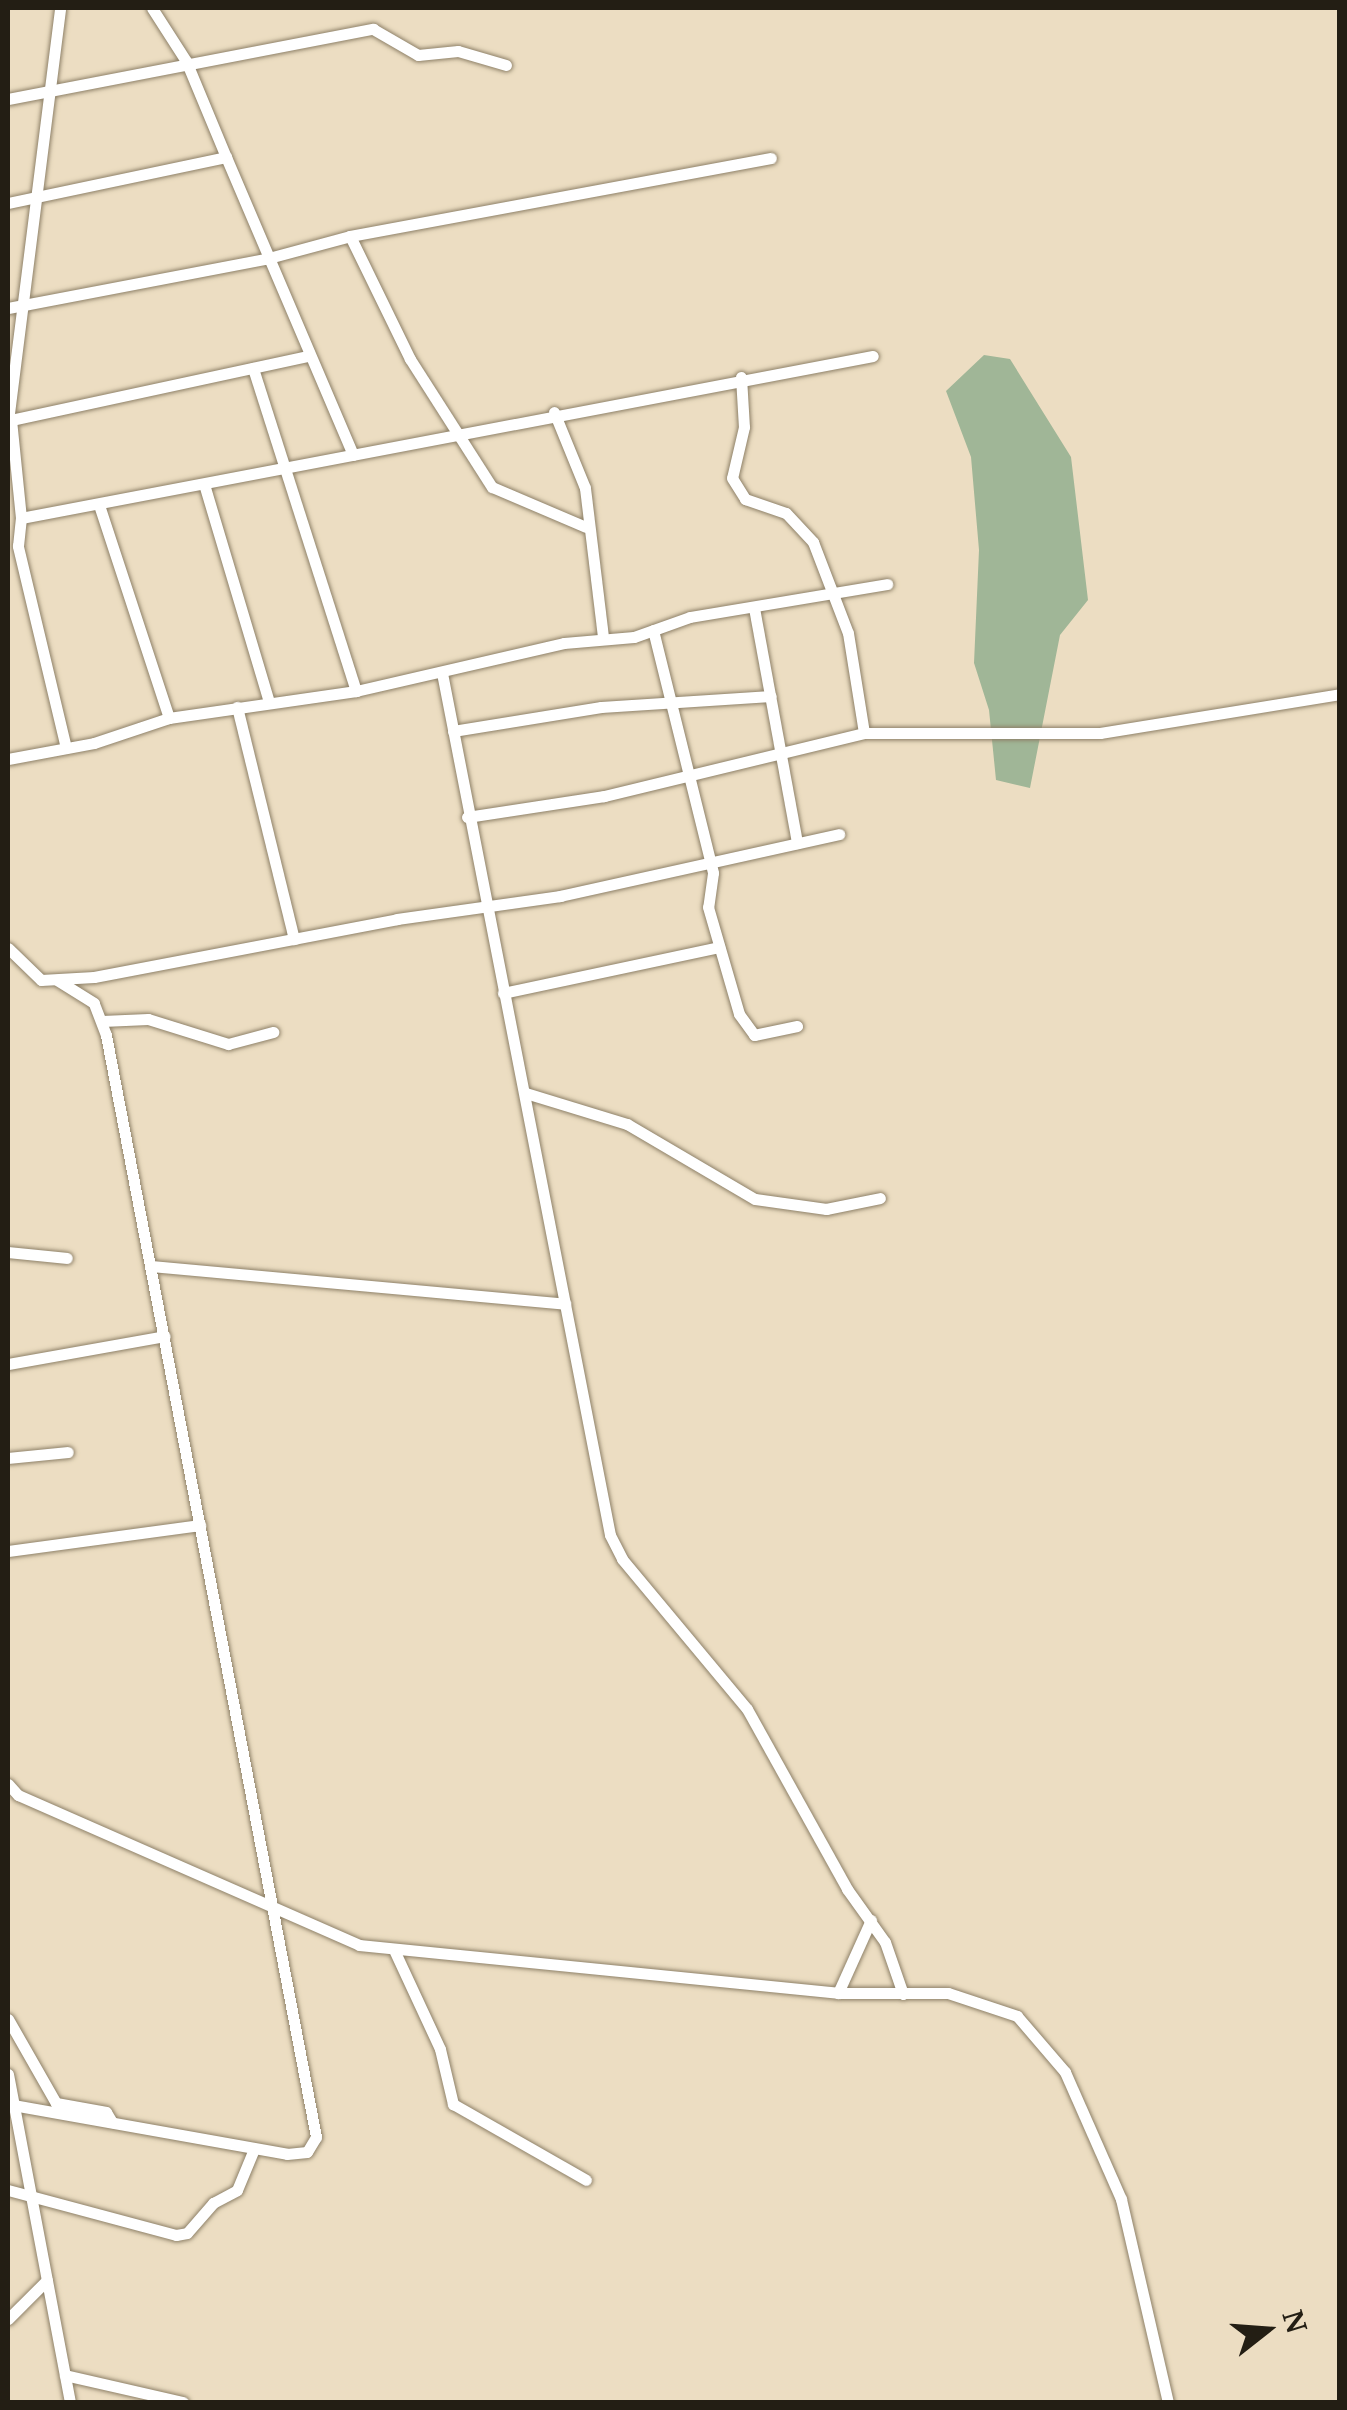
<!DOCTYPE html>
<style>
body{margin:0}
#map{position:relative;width:1347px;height:2410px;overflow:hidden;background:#ecddc2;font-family:"Noto Serif",serif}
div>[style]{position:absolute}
.forest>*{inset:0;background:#a0b697}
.roads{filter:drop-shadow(0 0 2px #8e8168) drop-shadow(0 0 2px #8e8168)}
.minor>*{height:11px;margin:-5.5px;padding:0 5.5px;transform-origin:5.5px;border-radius:5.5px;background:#fff}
span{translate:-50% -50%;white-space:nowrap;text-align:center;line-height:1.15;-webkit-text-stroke:10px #ecddc2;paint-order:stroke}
.frame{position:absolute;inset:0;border:10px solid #231e14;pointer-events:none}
.north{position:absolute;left:1217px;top:2280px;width:100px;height:100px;-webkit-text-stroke:8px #ecddc2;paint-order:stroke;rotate:73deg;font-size:28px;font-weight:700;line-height:40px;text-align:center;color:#231e14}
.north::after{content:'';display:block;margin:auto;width:35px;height:45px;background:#231e14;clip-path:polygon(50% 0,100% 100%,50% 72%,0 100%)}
</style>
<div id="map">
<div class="forest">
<div style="clip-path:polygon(984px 355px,1010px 359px,1071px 457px,1088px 600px,1060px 635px,1030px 788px,996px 780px,989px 710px,974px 663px,979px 550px,971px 457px,946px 391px)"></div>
</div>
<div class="roads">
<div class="minor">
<div style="left:8px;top:99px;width:372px;rotate:-10.9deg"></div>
<div style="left:373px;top:29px;width:52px;rotate:30deg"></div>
<div style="left:418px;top:55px;width:40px;rotate:-5.7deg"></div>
<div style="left:458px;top:51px;width:50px;rotate:16.3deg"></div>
<div style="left:226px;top:157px;width:324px;rotate:66.9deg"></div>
<div style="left:8px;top:203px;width:223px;rotate:-11.9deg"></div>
<div style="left:226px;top:157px;width:104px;rotate:-112.6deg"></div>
<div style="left:186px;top:61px;width:63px;rotate:-122.7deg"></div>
<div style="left:350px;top:236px;width:137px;rotate:64deg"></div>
<div style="left:410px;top:359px;width:152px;rotate:57.4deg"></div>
<div style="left:492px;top:487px;width:102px;rotate:23.1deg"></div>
<div style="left:8px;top:308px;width:262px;rotate:-10.8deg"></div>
<div style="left:265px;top:259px;width:88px;rotate:-15.1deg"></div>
<div style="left:350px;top:236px;width:428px;rotate:-10.5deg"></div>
<div style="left:741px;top:377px;width:50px;rotate:86.6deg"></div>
<div style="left:744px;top:427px;width:52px;rotate:103.2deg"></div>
<div style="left:732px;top:478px;width:25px;rotate:58deg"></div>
<div style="left:745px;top:499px;width:43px;rotate:18.9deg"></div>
<div style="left:786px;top:513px;width:40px;rotate:47deg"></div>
<div style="left:813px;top:542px;width:97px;rotate:69deg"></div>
<div style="left:848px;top:633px;width:101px;rotate:80.9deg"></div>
<div style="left:554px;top:412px;width:82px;rotate:67.8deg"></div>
<div style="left:585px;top:488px;width:150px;rotate:83.1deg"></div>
<div style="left:8px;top:421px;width:416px;rotate:-82.8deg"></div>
<div style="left:204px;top:484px;width:227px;rotate:73.4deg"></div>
<div style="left:100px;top:508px;width:221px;rotate:71.8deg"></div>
<div style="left:21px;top:518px;width:99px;rotate:-95.8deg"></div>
<div style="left:11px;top:420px;width:304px;rotate:-12.2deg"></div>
<div style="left:754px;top:608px;width:239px;rotate:79.6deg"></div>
<div style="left:653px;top:630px;width:250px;rotate:76.1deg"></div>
<div style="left:713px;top:873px;width:34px;rotate:98deg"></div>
<div style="left:708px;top:907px;width:111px;rotate:73.8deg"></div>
<div style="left:739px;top:1014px;width:26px;rotate:54deg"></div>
<div style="left:754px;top:1035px;width:44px;rotate:-11.8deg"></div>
<div style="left:442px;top:673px;width:878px;rotate:78.97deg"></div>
<div style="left:610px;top:1535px;width:27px;rotate:63deg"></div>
<div style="left:622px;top:1559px;width:195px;rotate:50.2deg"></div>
<div style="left:747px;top:1709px;width:206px;rotate:60.9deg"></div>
<div style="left:847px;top:1889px;width:65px;rotate:54.4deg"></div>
<div style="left:885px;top:1942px;width:55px;rotate:70.9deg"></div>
<div style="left:356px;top:691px;width:213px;rotate:-13deg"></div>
<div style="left:564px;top:643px;width:70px;rotate:-4.9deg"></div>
<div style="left:634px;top:637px;width:59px;rotate:-19.7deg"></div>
<div style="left:690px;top:617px;width:200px;rotate:-9.5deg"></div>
<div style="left:237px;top:707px;width:239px;rotate:76.2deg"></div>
<div style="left:453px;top:731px;width:150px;rotate:-9.2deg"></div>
<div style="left:601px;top:707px;width:170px;rotate:-3.7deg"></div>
<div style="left:66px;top:748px;width:208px;rotate:-103.4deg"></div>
<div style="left:18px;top:546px;width:28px;rotate:-84deg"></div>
<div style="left:21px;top:518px;width:867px;rotate:-10.77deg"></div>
<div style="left:8px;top:759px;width:87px;rotate:-10.5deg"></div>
<div style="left:94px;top:743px;width:79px;rotate:-18.4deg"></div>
<div style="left:169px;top:718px;width:189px;rotate:-8.2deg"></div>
<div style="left:356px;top:691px;width:339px;rotate:-107.7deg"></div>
<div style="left:467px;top:817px;width:139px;rotate:-8.7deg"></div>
<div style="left:604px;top:796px;width:268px;rotate:-13.6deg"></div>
<div style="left:864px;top:733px;width:236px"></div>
<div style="left:1100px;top:733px;width:243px;rotate:-9.2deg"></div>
<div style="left:8px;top:948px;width:46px;rotate:44.1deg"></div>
<div style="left:41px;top:980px;width:53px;rotate:-3.2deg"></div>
<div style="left:94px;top:977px;width:309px;rotate:-10.8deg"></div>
<div style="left:397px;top:919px;width:165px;rotate:-8deg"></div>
<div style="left:560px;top:896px;width:286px;rotate:-12.5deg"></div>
<div style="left:503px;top:993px;width:221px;rotate:-12deg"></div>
<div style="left:102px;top:1021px;width:46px;rotate:-2.5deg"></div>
<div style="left:148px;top:1019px;width:84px;rotate:17.4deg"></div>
<div style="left:228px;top:1044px;width:47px;rotate:-14.9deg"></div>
<div style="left:526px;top:1093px;width:106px;rotate:17.1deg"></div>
<div style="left:627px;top:1124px;width:148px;rotate:30.4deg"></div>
<div style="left:755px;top:1199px;width:72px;rotate:8deg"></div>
<div style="left:826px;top:1209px;width:55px;rotate:-11.5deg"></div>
<div style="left:8px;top:1252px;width:59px;rotate:5.8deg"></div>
<div style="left:151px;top:1266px;width:416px;rotate:5.2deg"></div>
<div style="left:8px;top:1364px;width:159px;rotate:-10.1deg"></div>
<div style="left:8px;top:1458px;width:60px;rotate:-5.7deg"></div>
<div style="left:8px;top:1551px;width:194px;rotate:-7.7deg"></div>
<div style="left:8px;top:1784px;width:15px;rotate:48deg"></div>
<div style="left:18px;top:1795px;width:373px;rotate:23.7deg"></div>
<div style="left:359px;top:1945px;width:481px;rotate:5.7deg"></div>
<div style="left:838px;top:1993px;width:110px"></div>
<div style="left:948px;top:1993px;width:73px;rotate:18.4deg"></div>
<div style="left:1017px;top:2016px;width:74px;rotate:49.4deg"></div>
<div style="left:1065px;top:2072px;width:139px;rotate:66.2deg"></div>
<div style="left:1121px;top:2199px;width:208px;rotate:77deg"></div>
<div style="left:395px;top:1952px;width:107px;rotate:65.1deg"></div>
<div style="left:440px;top:2049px;width:57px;rotate:76.7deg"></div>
<div style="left:453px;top:2104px;width:153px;rotate:29.7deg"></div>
<div style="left:838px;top:1993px;width:80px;rotate:-65.7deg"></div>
<div style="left:8px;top:2019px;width:97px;rotate:60.3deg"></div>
<div style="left:56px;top:2103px;width:51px;rotate:10.2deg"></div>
<div style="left:106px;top:2112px;width:12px;rotate:59deg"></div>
<div style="left:8px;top:2074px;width:334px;rotate:79.3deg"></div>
<div style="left:13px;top:2105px;width:278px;rotate:10.1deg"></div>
<div style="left:287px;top:2154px;width:20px;rotate:-6deg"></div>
<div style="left:307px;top:2152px;width:17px;rotate:-59deg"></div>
<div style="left:316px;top:2137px;width:1122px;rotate:-100.79deg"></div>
<div style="left:106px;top:1035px;width:34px;rotate:-111deg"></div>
<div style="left:94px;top:1003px;width:44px;rotate:-148.1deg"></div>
<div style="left:8px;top:2190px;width:174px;rotate:15deg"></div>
<div style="left:176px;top:2235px;width:11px;rotate:-10deg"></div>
<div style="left:187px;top:2233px;width:40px;rotate:-49deg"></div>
<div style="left:213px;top:2203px;width:27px;rotate:-28deg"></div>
<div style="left:237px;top:2190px;width:44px;rotate:-67.5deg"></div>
<div style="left:8px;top:2319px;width:55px;rotate:-45deg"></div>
<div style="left:65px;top:2375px;width:121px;rotate:12.9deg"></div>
</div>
</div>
<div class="frame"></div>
<div class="north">N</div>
</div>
